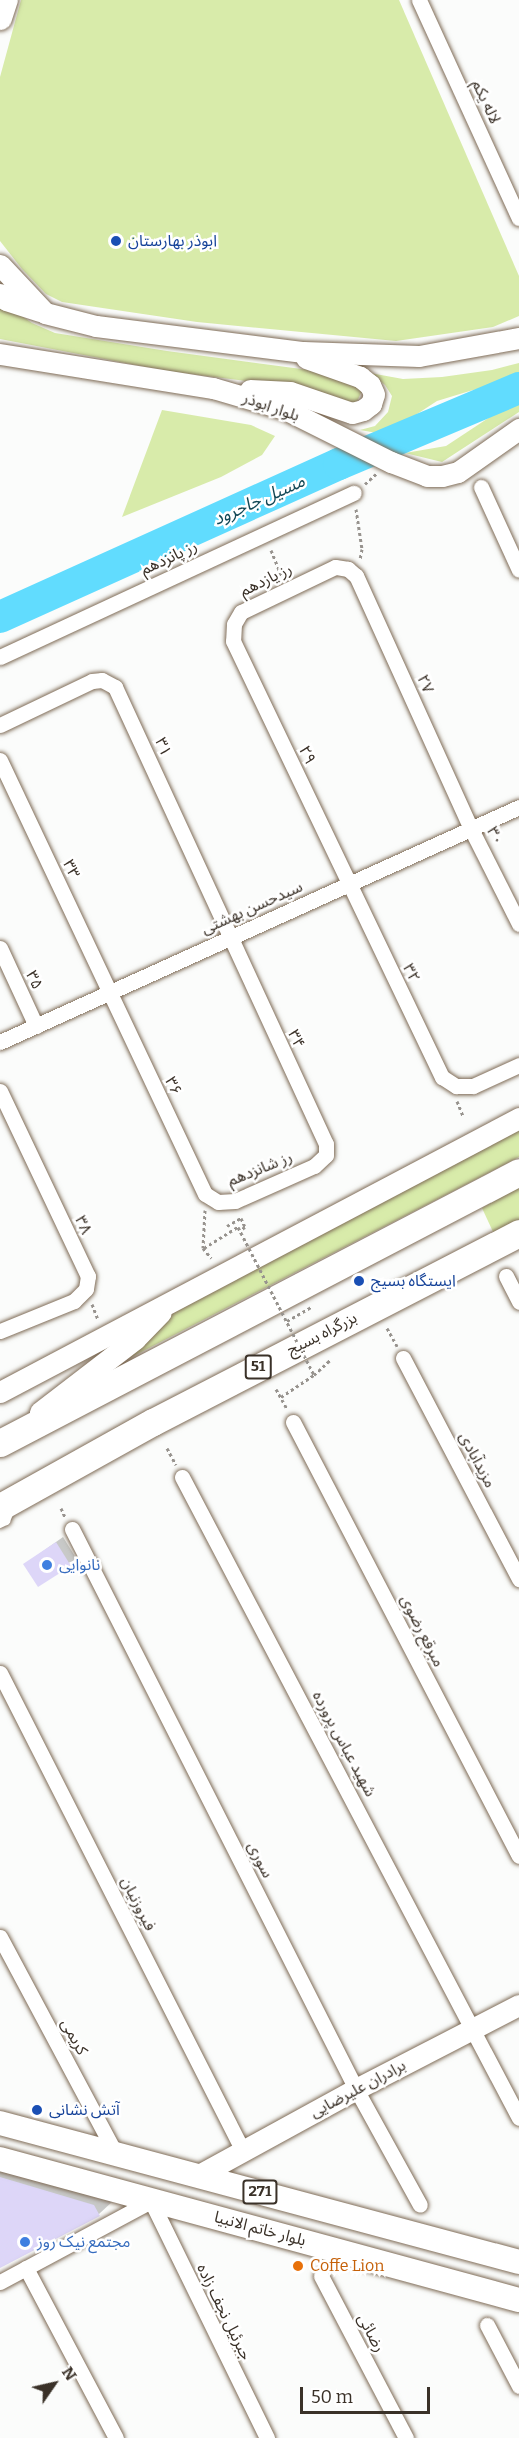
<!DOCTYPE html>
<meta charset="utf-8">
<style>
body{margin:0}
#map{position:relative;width:519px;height:2438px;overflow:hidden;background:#fbfcfb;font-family:Bitter,"Noto Sans Arabic",serif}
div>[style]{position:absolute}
.green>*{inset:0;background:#d8ebaa}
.shadow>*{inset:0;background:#0003}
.river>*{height:32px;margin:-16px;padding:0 16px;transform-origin:16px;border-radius:16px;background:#61dcfe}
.building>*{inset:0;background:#ddd6f8}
.path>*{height:3px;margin-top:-1.5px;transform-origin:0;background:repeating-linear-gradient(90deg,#97938e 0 3px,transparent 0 6px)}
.roads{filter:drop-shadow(0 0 2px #7f6c57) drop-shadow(0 0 2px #7f6c57)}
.lane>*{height:8px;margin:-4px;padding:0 4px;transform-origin:4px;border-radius:4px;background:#fff}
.street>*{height:15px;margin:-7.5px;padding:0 7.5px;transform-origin:7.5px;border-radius:7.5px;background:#fff}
.secondary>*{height:21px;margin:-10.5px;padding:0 10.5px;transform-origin:10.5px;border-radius:10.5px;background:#fff}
.primary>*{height:24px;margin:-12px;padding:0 12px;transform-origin:12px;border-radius:12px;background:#fff}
.highway>*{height:27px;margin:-13.5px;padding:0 13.5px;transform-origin:13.5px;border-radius:13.5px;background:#fff}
.path-bridge>*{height:3px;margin-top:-1.5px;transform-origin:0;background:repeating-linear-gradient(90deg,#97938e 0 3px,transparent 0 6px)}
.dots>*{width:16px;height:16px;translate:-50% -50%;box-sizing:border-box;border:3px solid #fff;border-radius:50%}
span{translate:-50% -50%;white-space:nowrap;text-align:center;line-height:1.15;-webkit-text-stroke:5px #fff;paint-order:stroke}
.shield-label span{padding:2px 4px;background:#fff;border:2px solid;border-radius:4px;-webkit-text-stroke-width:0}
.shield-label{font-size:15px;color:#3a3128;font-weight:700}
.street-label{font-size:16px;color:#3a3128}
.transit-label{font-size:16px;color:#164399}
.left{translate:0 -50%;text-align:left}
.shop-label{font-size:16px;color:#366cbe}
.food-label{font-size:16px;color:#c56008}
.water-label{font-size:18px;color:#124856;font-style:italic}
.north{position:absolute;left:24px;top:2354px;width:60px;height:60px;-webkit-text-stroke:4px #fff;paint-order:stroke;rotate:56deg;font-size:16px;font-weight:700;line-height:24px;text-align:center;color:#3a3128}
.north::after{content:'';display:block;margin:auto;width:21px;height:27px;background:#3a3128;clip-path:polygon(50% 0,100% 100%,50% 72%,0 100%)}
.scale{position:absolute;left:300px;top:2387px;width:130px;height:27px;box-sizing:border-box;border:3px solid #3a3128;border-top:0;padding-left:8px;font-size:18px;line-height:21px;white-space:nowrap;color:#3a3128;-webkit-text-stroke:4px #fff;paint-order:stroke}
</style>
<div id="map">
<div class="green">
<div style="clip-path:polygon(21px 0,399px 0,519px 276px,519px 316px,493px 327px,396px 341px,197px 322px,62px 302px,46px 294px,22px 269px,0 241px,0 77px)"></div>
<div style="clip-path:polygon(0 301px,32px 323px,55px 333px,167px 351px,324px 372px,362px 390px,360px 395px,356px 404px,278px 385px,167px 371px,0 339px)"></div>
<div style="clip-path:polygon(519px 363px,519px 378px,500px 387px,473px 390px,437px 401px,394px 429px,377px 433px,360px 430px,375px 426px,388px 412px,392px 396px,385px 385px,370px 373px,403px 379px,442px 377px,492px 370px)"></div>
<div style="clip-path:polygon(519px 403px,519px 412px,442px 462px,405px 453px,446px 446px,496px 413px)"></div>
<div style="clip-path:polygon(162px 410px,251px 425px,275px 436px,262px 455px,221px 477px,122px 517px)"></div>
<div style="clip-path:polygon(519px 1127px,519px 1157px,91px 1378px,184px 1302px)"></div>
<div style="clip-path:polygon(519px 1187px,519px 1221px,494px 1234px,482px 1208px)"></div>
</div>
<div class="shadow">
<div style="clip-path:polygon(63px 1537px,76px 1558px,70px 1564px,25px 1564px)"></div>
<div style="clip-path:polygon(0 2160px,107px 2193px,112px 2202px,99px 2214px,0 2266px)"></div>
</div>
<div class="river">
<div style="left:0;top:617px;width:372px;rotate:-24.3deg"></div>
<div style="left:339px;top:464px;width:195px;rotate:-22.9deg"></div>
</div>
<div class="building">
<div style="clip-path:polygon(56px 1542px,71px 1566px,38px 1587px,23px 1564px)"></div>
<div style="clip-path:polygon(0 2177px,94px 2205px,100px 2216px,0 2268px)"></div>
</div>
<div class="path">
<div style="left:365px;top:484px;width:15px;rotate:-42deg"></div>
<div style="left:356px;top:509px;width:40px;rotate:81.5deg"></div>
<div style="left:362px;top:549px;width:10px;rotate:101deg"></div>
<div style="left:271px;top:550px;width:29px;rotate:68deg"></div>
<div style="left:457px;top:1101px;width:16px;rotate:68deg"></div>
<div style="left:205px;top:1210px;width:38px;rotate:93deg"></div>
<div style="left:203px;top:1248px;width:13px;rotate:51deg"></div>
<div style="left:227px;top:1226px;width:16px;rotate:-30deg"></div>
<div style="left:241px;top:1218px;width:10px;rotate:66deg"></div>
<div style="left:245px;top:1227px;width:6px;rotate:149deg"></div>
<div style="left:204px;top:1248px;width:40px;rotate:-32deg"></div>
<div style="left:92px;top:1304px;width:17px;rotate:69deg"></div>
<div style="left:287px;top:1321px;width:28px;rotate:-30deg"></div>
<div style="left:387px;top:1328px;width:21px;rotate:61deg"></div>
<div style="left:276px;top:1389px;width:23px;rotate:61deg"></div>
<div style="left:281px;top:1397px;width:40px;rotate:-34deg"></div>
<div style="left:314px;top:1375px;width:23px;rotate:-43deg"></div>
<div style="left:167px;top:1448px;width:19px;rotate:62deg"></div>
<div style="left:61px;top:1508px;width:10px;rotate:66deg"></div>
</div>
<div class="roads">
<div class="lane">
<div style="left:0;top:1524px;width:7px;rotate:-27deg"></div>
<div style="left:6px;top:1521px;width:13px;rotate:-67deg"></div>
</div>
<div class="street">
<div style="left:419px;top:0;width:240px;rotate:65.4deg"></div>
<div style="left:481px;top:487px;width:91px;rotate:65.4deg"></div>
<div style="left:0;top:657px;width:390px;rotate:-24.9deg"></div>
<div style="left:0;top:725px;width:102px;rotate:-25.6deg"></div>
<div style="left:92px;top:681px;width:10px;rotate:-6deg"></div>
<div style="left:102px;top:680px;width:15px;rotate:28deg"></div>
<div style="left:115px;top:687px;width:503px;rotate:65.22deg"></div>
<div style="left:326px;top:1144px;width:11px;rotate:90deg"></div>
<div style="left:326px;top:1155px;width:16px;rotate:137deg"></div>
<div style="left:314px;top:1166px;width:86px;rotate:156.1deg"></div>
<div style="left:235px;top:1201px;width:17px;rotate:177deg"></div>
<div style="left:218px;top:1202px;width:15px;rotate:-148deg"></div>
<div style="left:205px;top:1194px;width:480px;rotate:-115.3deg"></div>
<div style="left:519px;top:924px;width:106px;rotate:-116.8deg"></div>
<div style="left:471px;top:829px;width:278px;rotate:-114.4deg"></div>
<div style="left:356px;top:576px;width:11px;rotate:-139deg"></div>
<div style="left:348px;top:569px;width:13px;rotate:-171deg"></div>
<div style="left:335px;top:567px;width:104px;rotate:154.4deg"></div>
<div style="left:241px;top:612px;width:14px;rotate:120deg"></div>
<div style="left:234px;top:624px;width:17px;rotate:93deg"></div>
<div style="left:233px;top:641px;width:484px;rotate:64.4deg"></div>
<div style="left:442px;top:1077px;width:17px;rotate:33deg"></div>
<div style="left:456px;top:1086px;width:17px"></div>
<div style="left:473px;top:1086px;width:51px;rotate:-24.5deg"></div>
<div style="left:0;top:948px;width:86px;rotate:65.2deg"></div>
<div style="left:0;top:1042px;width:570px;rotate:-24.36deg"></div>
<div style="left:0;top:1091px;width:205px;rotate:64.6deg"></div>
<div style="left:88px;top:1276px;width:13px;rotate:99deg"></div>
<div style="left:86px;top:1289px;width:17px;rotate:135deg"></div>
<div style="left:74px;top:1301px;width:80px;rotate:157.9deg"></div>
<div style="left:506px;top:1276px;width:29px;rotate:63deg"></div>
<div style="left:403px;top:1358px;width:250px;rotate:62.3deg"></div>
<div style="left:293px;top:1422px;width:489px;rotate:62.5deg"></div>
<div style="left:182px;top:1477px;width:724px;rotate:62.27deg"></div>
<div style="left:72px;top:1529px;width:628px;rotate:63.11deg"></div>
<div style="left:356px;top:2089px;width:132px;rotate:61.1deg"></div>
<div style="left:0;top:1673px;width:536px;rotate:63.05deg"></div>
<div style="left:0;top:1937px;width:246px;rotate:61.9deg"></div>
<div style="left:26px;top:2268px;width:192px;rotate:62.1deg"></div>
<div style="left:321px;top:2276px;width:183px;rotate:62.3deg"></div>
<div style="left:0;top:2282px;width:171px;rotate:-28.2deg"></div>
<div style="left:151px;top:2201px;width:264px;rotate:63.9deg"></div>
<div style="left:487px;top:2325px;width:69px;rotate:62.3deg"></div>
</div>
<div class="secondary">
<div style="left:0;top:265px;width:66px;rotate:46.8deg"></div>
<div style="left:45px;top:313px;width:53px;rotate:14.3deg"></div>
<div style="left:96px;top:326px;width:209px;rotate:7.2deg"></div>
<div style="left:303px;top:352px;width:116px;rotate:2deg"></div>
<div style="left:419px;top:356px;width:102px;rotate:-10.2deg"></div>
<div style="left:0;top:294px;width:8px;rotate:45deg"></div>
<div style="left:6px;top:300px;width:35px;rotate:18deg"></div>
<div style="left:0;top:354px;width:216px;rotate:9.1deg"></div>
<div style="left:213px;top:388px;width:75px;rotate:16.3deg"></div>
<div style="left:285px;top:409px;width:119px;rotate:26.6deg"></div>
<div style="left:391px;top:462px;width:39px;rotate:21deg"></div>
<div style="left:427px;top:476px;width:15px"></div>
<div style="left:442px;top:476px;width:16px;rotate:-14deg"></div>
<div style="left:458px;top:472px;width:75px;rotate:-35.2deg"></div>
<div style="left:250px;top:390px;width:40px;rotate:2.9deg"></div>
<div style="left:290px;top:392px;width:65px;rotate:18.7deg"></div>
<div style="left:352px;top:413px;width:11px;rotate:-15deg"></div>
<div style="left:363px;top:410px;width:10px;rotate:-37deg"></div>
<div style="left:371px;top:404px;width:10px;rotate:-73deg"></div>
<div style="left:374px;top:394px;width:10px;rotate:-114deg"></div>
<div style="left:370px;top:385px;width:13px;rotate:-141deg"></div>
<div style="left:360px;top:377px;width:57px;rotate:-160.6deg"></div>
<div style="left:0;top:1392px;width:587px;rotate:-27.83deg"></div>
<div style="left:40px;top:1412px;width:120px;rotate:-37.5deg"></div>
<div style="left:135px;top:1339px;width:37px;rotate:-46deg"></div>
<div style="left:199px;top:2175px;width:179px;rotate:-28.7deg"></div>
<div style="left:356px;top:2089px;width:183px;rotate:-27.3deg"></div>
</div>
<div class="primary">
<div style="left:0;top:18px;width:19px;rotate:-72deg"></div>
<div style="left:0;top:2123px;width:537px;rotate:14.99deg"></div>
<div style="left:0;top:2159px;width:538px;rotate:15.2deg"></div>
</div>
<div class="highway">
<div style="left:0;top:1443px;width:585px;rotate:-27.57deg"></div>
<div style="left:0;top:1507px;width:175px;rotate:-29.1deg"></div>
<div style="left:153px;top:1422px;width:412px;rotate:-27.3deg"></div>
</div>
</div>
<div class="path-bridge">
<div style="left:238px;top:1227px;width:166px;rotate:62.8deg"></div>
</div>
<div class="dots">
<div style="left:116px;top:241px;background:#1a4fb4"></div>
<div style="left:359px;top:1281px;background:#1a4fb4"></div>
<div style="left:47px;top:1565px;background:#3f7fe0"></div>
<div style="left:37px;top:2110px;background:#1a4fb4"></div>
<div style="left:25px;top:2242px;background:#3f7fe0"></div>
<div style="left:298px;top:2266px;background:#e8710a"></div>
</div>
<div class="shield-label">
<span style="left:258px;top:1367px">51</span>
<span style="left:260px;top:2192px">271</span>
</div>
<div class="street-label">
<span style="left:486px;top:102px;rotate:65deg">لاله یکم</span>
<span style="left:271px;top:407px;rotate:19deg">بلوار ابوذر</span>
<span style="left:169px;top:558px;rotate:-25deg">رز پانزدهم</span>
<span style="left:266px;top:580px;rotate:-26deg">رز یازدهم</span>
<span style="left:425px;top:684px;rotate:66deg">۲۷</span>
<span style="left:163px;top:747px;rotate:66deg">۳۱</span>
<span style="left:307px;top:755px;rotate:65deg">۲۹</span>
<span style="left:495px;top:836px;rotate:63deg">۳۰</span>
<span style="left:71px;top:869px;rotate:65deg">۳۳</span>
<span style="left:252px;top:908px;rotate:-24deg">سیدحسن بهشتی</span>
<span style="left:411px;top:973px;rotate:64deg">۳۲</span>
<span style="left:34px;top:980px;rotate:65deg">۳۵</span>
<span style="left:296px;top:1039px;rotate:65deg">۳۴</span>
<span style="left:173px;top:1086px;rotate:64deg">۳۶</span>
<span style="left:260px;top:1169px;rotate:-22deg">رز شانزدهم</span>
<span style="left:83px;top:1225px;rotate:65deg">۳۸</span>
<span style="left:322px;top:1334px;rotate:-27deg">بزرگراه بسیج</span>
<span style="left:477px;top:1460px;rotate:62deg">مزیدآبادی</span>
<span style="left:422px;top:1631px;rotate:63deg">مبرقع رضوی</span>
<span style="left:344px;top:1744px;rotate:62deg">شهید عباس پرورده</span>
<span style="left:260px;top:1860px;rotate:63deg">سوری</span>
<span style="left:138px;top:1904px;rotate:63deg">فیروزنیان</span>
<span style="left:74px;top:2037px;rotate:62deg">کریمی</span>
<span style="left:358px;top:2089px;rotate:-28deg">برادران علیرضایی</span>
<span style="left:260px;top:2229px;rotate:15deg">بلوار خاتم الانبیا</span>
<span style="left:224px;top:2312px;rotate:64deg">جبرئیل نجف زاده</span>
<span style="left:371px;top:2333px;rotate:62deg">رضائی</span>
</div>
<div class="transit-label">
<span class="left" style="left:128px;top:241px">ابوذر بهارستان</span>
<span class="left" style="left:371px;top:1281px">ایستگاه بسیج</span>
<span class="left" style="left:49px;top:2110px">آتش نشانی</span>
</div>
<div class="shop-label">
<span class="left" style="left:59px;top:1565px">نانوایی</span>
<span class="left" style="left:37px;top:2242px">مجتمع نیک‌ روز</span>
</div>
<div class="food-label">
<span class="left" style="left:310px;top:2266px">Coffe Lion</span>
</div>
<div class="water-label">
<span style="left:259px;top:500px;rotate:-24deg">مسیل جاجرود</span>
</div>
<div class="north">N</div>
<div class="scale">50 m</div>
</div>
